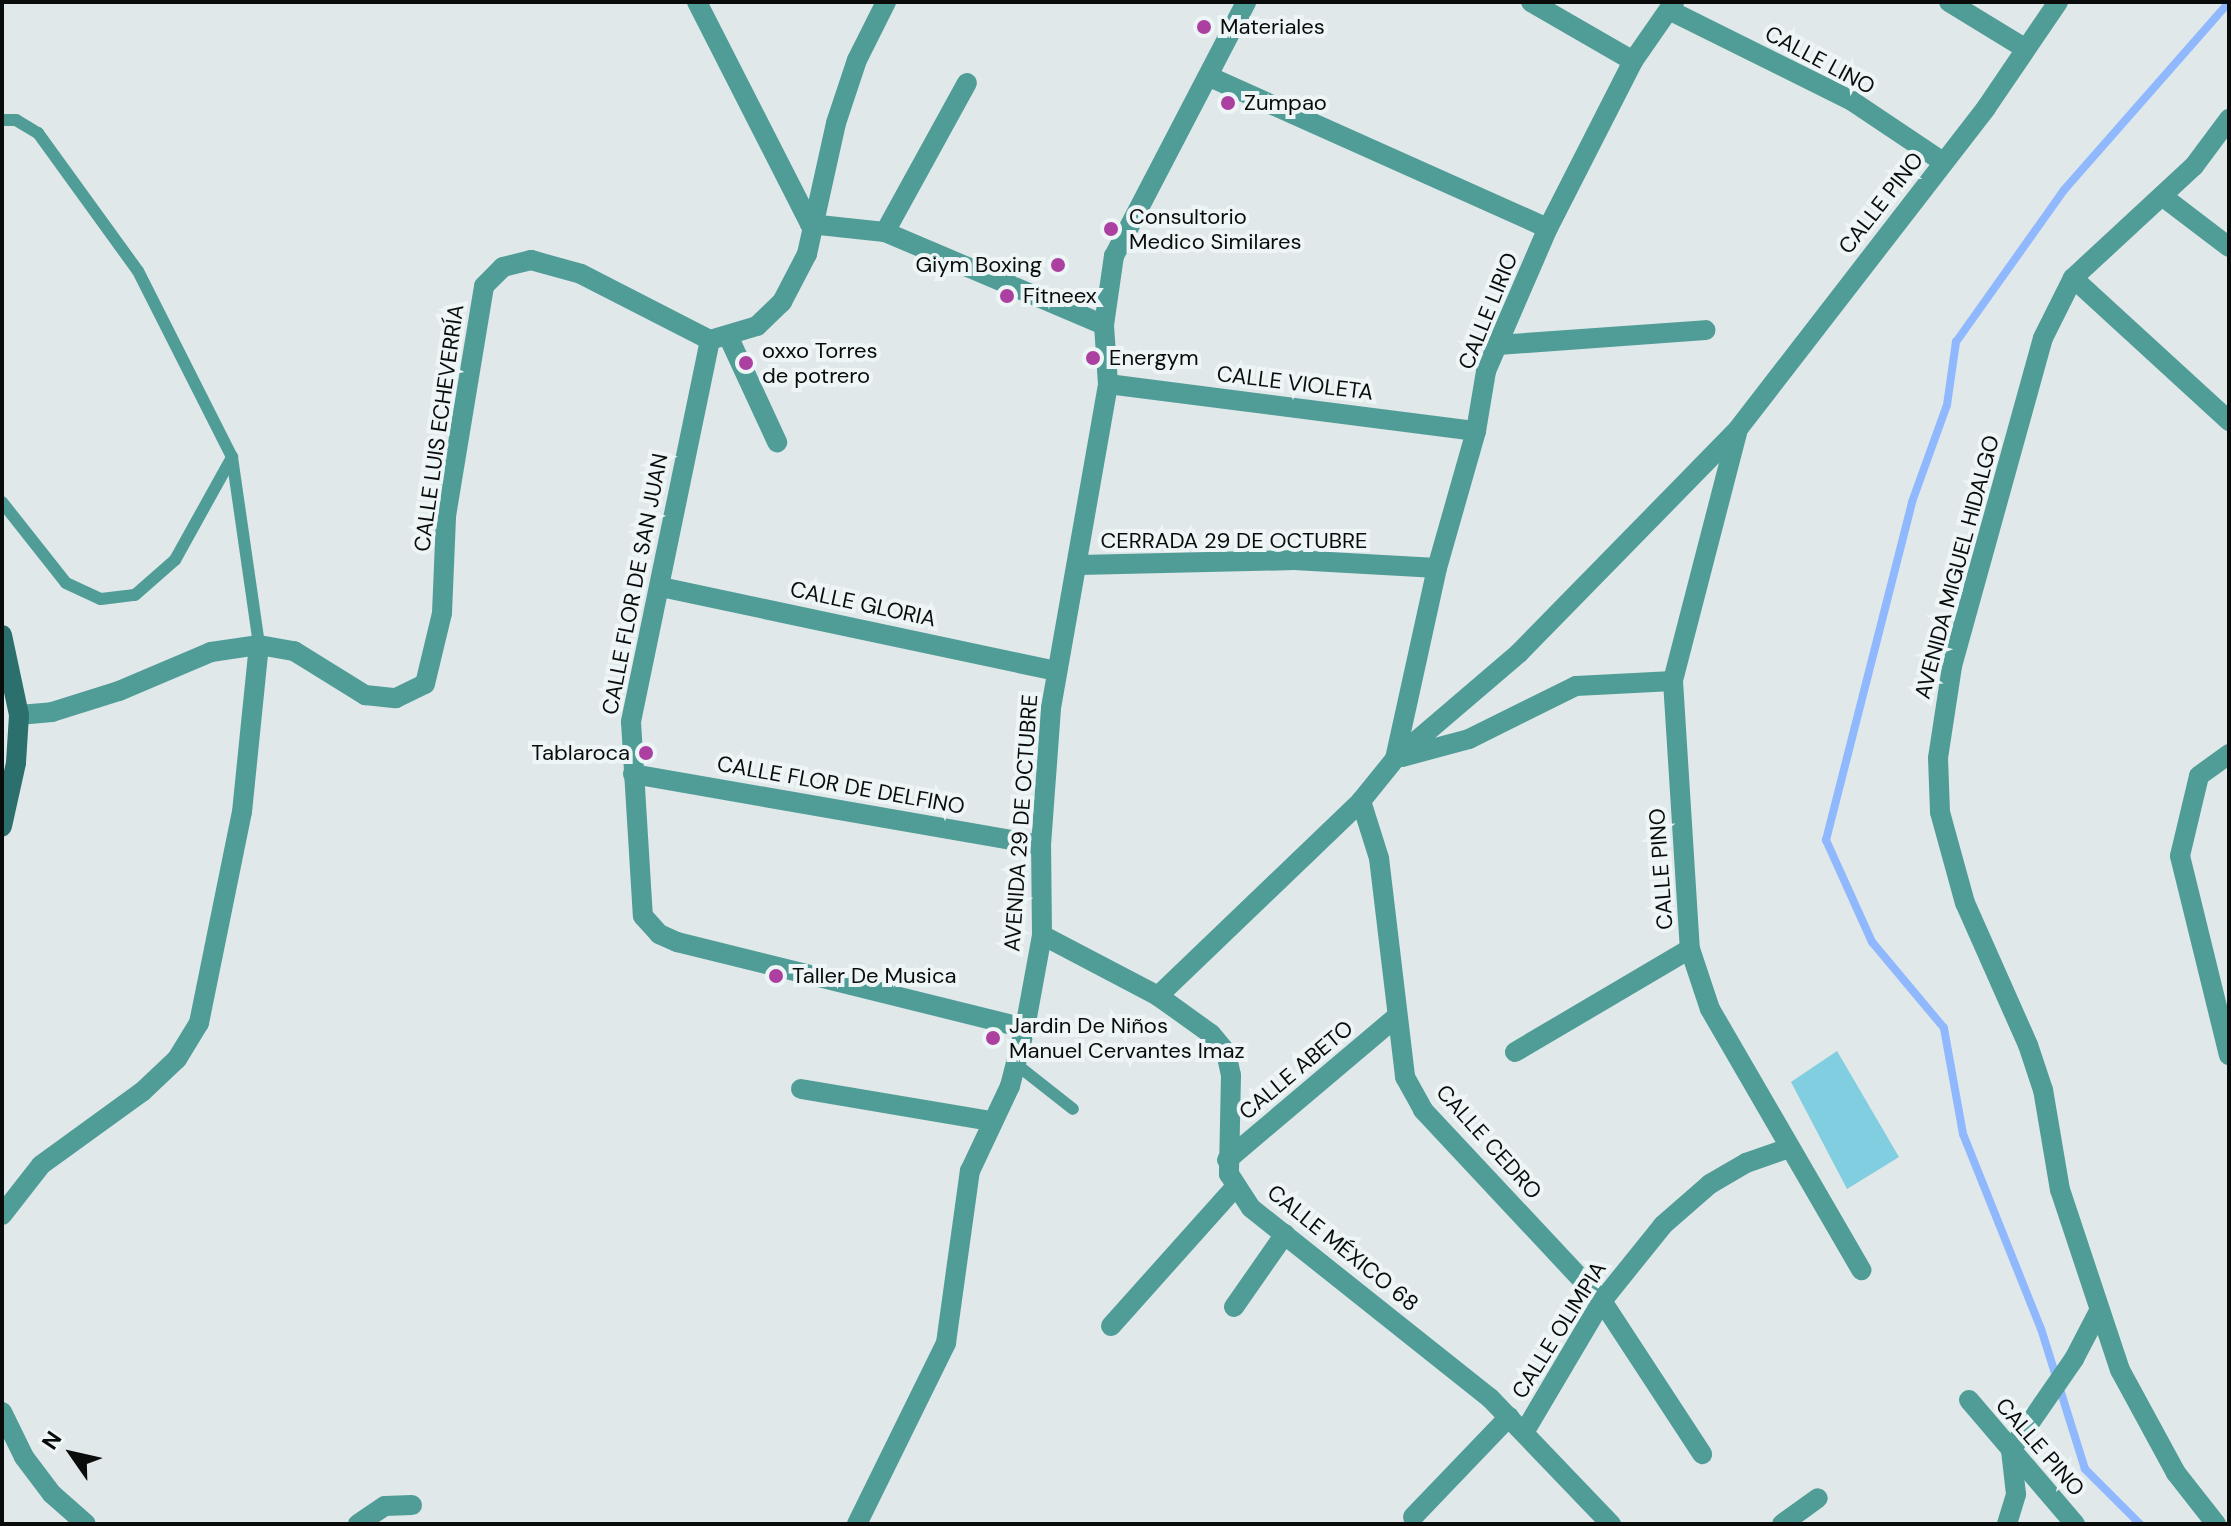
<!DOCTYPE html>
<meta charset="utf-8">
<style>
body{margin:0}
#map{position:relative;width:2231px;height:1526px;overflow:hidden;background:#e1e8e9;font-family:"DM Sans",sans-serif}
div>[style]{position:absolute}
.green>*{inset:0;background:#80cee0}
.stream>*{height:8px;margin:-4px;padding:0 4px;transform-origin:4px;border-radius:4px;background:#8fb8fe}
.service>*{height:12px;margin:-6px;padding:0 6px;transform-origin:6px;border-radius:6px;background:#509d98}
.minor>*{height:20px;margin:-10px;padding:0 10px;transform-origin:10px;border-radius:10px;background:#509d98}
.tertiary>*{height:20px;margin:-10px;padding:0 10px;transform-origin:10px;border-radius:10px;background:#509d98}
.secondary>*{height:20px;margin:-10px;padding:0 10px;transform-origin:10px;border-radius:10px;background:#2b706d}
.dots>*{width:22px;height:22px;translate:-50% -50%;box-sizing:border-box;border:4px solid #eef5f6;border-radius:50%}
span{translate:-50% -50%;white-space:nowrap;text-align:center;line-height:1.15;-webkit-text-stroke:8px #eef5f6;paint-order:stroke}
.poi-label{font-size:22px;color:#0a0c0c}
.left{translate:0 -50%;text-align:left}
.right{translate:-100% -50%;text-align:right}
.street-label{font-size:22px;color:#0a0c0c}
.frame{position:absolute;inset:0;border:4px solid #0a0c0c;pointer-events:none}
.north{position:absolute;left:32px;top:1414px;width:80px;height:80px;-webkit-text-stroke:6px #eef5f6;paint-order:stroke;rotate:304deg;font-size:22px;font-weight:700;line-height:32px;text-align:center;color:#0a0c0c}
.north::after{content:'';display:block;margin:auto;width:28px;height:36px;background:#0a0c0c;clip-path:polygon(50% 0,100% 100%,50% 72%,0 100%)}
</style>
<div id="map">
<div class="green">
<div style="clip-path:polygon(1837px 1051px,1899px 1157px,1847px 1189px,1791px 1082px)"></div>
</div>
<div class="stream">
<div style="left:2140px;top:1524px;width:78px;rotate:-135deg"></div>
<div style="left:2085px;top:1469px;width:147px;rotate:-107.4deg"></div>
<div style="left:2041px;top:1329px;width:210px;rotate:-111.8deg"></div>
<div style="left:1963px;top:1134px;width:108px;rotate:-100.2deg"></div>
<div style="left:1944px;top:1028px;width:112px;rotate:-129.9deg"></div>
<div style="left:1872px;top:942px;width:112px;rotate:-114.3deg"></div>
<div style="left:1826px;top:840px;width:349px;rotate:-75.7deg"></div>
<div style="left:1912px;top:502px;width:103px;rotate:-70.2deg"></div>
<div style="left:1947px;top:405px;width:64px;rotate:-81.9deg"></div>
<div style="left:1956px;top:342px;width:186px;rotate:-54.6deg"></div>
<div style="left:2064px;top:190px;width:250px;rotate:-48.7deg"></div>
</div>
<div class="service">
<div style="left:2px;top:120px;width:14px"></div>
<div style="left:16px;top:120px;width:26px;rotate:31deg"></div>
<div style="left:38px;top:133px;width:170px;rotate:54.1deg"></div>
<div style="left:138px;top:271px;width:208px;rotate:63.2deg"></div>
<div style="left:232px;top:457px;width:190px;rotate:81.8deg"></div>
<div style="left:2px;top:502px;width:103px;rotate:51.7deg"></div>
<div style="left:66px;top:583px;width:38px;rotate:25deg"></div>
<div style="left:101px;top:599px;width:34px;rotate:-7deg"></div>
<div style="left:135px;top:595px;width:53px;rotate:-41.2deg"></div>
<div style="left:175px;top:560px;width:118px;rotate:-61deg"></div>
<div style="left:1017px;top:1065px;width:71px;rotate:38.2deg"></div>
</div>
<div class="minor">
<div style="left:697px;top:2px;width:249px;rotate:63deg"></div>
<div style="left:1531px;top:2px;width:118px;rotate:30deg"></div>
<div style="left:1949px;top:2px;width:90px;rotate:31.4deg"></div>
<div style="left:1669px;top:10px;width:204px;rotate:26.4deg"></div>
<div style="left:1852px;top:101px;width:110px;rotate:33.8deg"></div>
<div style="left:1210px;top:77px;width:370px;rotate:24.1deg"></div>
<div style="left:2162px;top:196px;width:84px;rotate:37.3deg"></div>
<div style="left:885px;top:232px;width:170px;rotate:-61.2deg"></div>
<div style="left:2073px;top:278px;width:212px;rotate:42.5deg"></div>
<div style="left:729px;top:338px;width:115px;rotate:65.2deg"></div>
<div style="left:710px;top:340px;width:390px;rotate:101.7deg"></div>
<div style="left:631px;top:722px;width:194px;rotate:86.5deg"></div>
<div style="left:643px;top:916px;width:24px;rotate:48deg"></div>
<div style="left:659px;top:934px;width:20px;rotate:24deg"></div>
<div style="left:677px;top:942px;width:358px;rotate:13.9deg"></div>
<div style="left:1498px;top:345px;width:208px;rotate:-4.1deg"></div>
<div style="left:1108px;top:384px;width:371px;rotate:7.3deg"></div>
<div style="left:1737px;top:433px;width:256px;rotate:104.5deg"></div>
<div style="left:1673px;top:681px;width:269px;rotate:86.4deg"></div>
<div style="left:1690px;top:949px;width:63px;rotate:71.6deg"></div>
<div style="left:1710px;top:1009px;width:302px;rotate:59.9deg"></div>
<div style="left:1079px;top:565px;width:215px;rotate:-1.3deg"></div>
<div style="left:1294px;top:560px;width:143px;rotate:3.2deg"></div>
<div style="left:661px;top:587px;width:404px;rotate:12deg"></div>
<div style="left:2229px;top:754px;width:37px;rotate:144deg"></div>
<div style="left:2199px;top:776px;width:82px;rotate:103.4deg"></div>
<div style="left:2180px;top:856px;width:205px;rotate:76.2deg"></div>
<div style="left:1402px;top:757px;width:69px;rotate:-15deg"></div>
<div style="left:1469px;top:739px;width:119px;rotate:-26.4deg"></div>
<div style="left:1576px;top:686px;width:97px;rotate:-3deg"></div>
<div style="left:1395px;top:759px;width:196px;rotate:-77.6deg"></div>
<div style="left:1437px;top:568px;width:142px;rotate:-74.1deg"></div>
<div style="left:1476px;top:431px;width:61px;rotate:-80.5deg"></div>
<div style="left:1486px;top:371px;width:156px;rotate:-66.6deg"></div>
<div style="left:1548px;top:228px;width:187px;rotate:-63deg"></div>
<div style="left:1633px;top:61px;width:72px;rotate:-55.2deg"></div>
<div style="left:633px;top:774px;width:414px;rotate:9.9deg"></div>
<div style="left:1361px;top:801px;width:60px;rotate:72.5deg"></div>
<div style="left:1379px;top:858px;width:221px;rotate:83.2deg"></div>
<div style="left:1405px;top:1077px;width:38px;rotate:61deg"></div>
<div style="left:1423px;top:1110px;width:262px;rotate:46.9deg"></div>
<div style="left:1602px;top:1301px;width:183px;rotate:56.8deg"></div>
<div style="left:1042px;top:935px;width:131px;rotate:27.7deg"></div>
<div style="left:1158px;top:996px;width:65px;rotate:35.6deg"></div>
<div style="left:1211px;top:1034px;width:23px;rotate:50deg"></div>
<div style="left:1226px;top:1052px;width:24px;rotate:78deg"></div>
<div style="left:1231px;top:1075px;width:99px;rotate:91.2deg"></div>
<div style="left:1229px;top:1174px;width:40px;rotate:57.1deg"></div>
<div style="left:1251px;top:1208px;width:305px;rotate:38.5deg"></div>
<div style="left:1490px;top:1398px;width:175px;rotate:46.2deg"></div>
<div style="left:1158px;top:996px;width:281px;rotate:-43.8deg"></div>
<div style="left:1361px;top:801px;width:54px;rotate:-51deg"></div>
<div style="left:1395px;top:759px;width:163px;rotate:-40.5deg"></div>
<div style="left:1519px;top:653px;width:313px;rotate:-45.6deg"></div>
<div style="left:1738px;top:429px;width:406px;rotate:-52.3deg"></div>
<div style="left:1986px;top:108px;width:128px;rotate:-55.8deg"></div>
<div style="left:1515px;top:1052px;width:203px;rotate:-30.5deg"></div>
<div style="left:801px;top:1089px;width:193px;rotate:9.6deg"></div>
<div style="left:1227px;top:1160px;width:221px;rotate:-40.2deg"></div>
<div style="left:2px;top:1215px;width:63px;rotate:-52deg"></div>
<div style="left:41px;top:1165px;width:125px;rotate:-35.9deg"></div>
<div style="left:142px;top:1092px;width:48px;rotate:-43.3deg"></div>
<div style="left:177px;top:1059px;width:42px;rotate:-58.6deg"></div>
<div style="left:199px;top:1023px;width:215px;rotate:-78.5deg"></div>
<div style="left:242px;top:812px;width:168px;rotate:-84.2deg"></div>
<div style="left:1234px;top:1307px;width:89px;rotate:-55.1deg"></div>
<div style="left:1111px;top:1326px;width:188px;rotate:-48.2deg"></div>
<div style="left:1969px;top:1400px;width:163px;rotate:49.5deg"></div>
<div style="left:2px;top:1412px;width:50px;rotate:63.9deg"></div>
<div style="left:24px;top:1457px;width:46px;rotate:52.9deg"></div>
<div style="left:52px;top:1494px;width:45px;rotate:41.4deg"></div>
<div style="left:1525px;top:1431px;width:151px;rotate:-59.4deg"></div>
<div style="left:1602px;top:1301px;width:97px;rotate:-51.2deg"></div>
<div style="left:1663px;top:1225px;width:62px;rotate:-41.1deg"></div>
<div style="left:1710px;top:1184px;width:42px;rotate:-30.3deg"></div>
<div style="left:1746px;top:1163px;width:46px;rotate:-19.2deg"></div>
<div style="left:1413px;top:1517px;width:139px;rotate:-46.2deg"></div>
<div style="left:358px;top:1524px;width:32px;rotate:-34deg"></div>
<div style="left:385px;top:1506px;width:27px;rotate:-2deg"></div>
<div style="left:1782px;top:1524px;width:44px;rotate:-35.8deg"></div>
<div style="left:2007px;top:1524px;width:31px;rotate:-73deg"></div>
<div style="left:2016px;top:1494px;width:44px;rotate:-96.5deg"></div>
<div style="left:2011px;top:1450px;width:111px;rotate:-55.3deg"></div>
<div style="left:2074px;top:1359px;width:54px;rotate:-62.5deg"></div>
</div>
<div class="tertiary">
<div style="left:810px;top:224px;width:75px;rotate:6.1deg"></div>
<div style="left:885px;top:232px;width:238px;rotate:23deg"></div>
<div style="left:19px;top:715px;width:33px;rotate:-5deg"></div>
<div style="left:52px;top:712px;width:70px;rotate:-17.4deg"></div>
<div style="left:119px;top:691px;width:100px;rotate:-23deg"></div>
<div style="left:211px;top:652px;width:49px;rotate:-8.3deg"></div>
<div style="left:259px;top:645px;width:36px;rotate:10deg"></div>
<div style="left:294px;top:651px;width:84px;rotate:31.8deg"></div>
<div style="left:365px;top:695px;width:31px;rotate:6deg"></div>
<div style="left:396px;top:698px;width:32px;rotate:-26deg"></div>
<div style="left:425px;top:684px;width:73px;rotate:-76.5deg"></div>
<div style="left:442px;top:613px;width:97px;rotate:-87.6deg"></div>
<div style="left:446px;top:516px;width:233px;rotate:-80.6deg"></div>
<div style="left:484px;top:286px;width:27px;rotate:-45deg"></div>
<div style="left:503px;top:267px;width:29px;rotate:-14deg"></div>
<div style="left:531px;top:260px;width:52px;rotate:15.6deg"></div>
<div style="left:581px;top:274px;width:145px;rotate:27.1deg"></div>
<div style="left:710px;top:340px;width:49px;rotate:-16.6deg"></div>
<div style="left:757px;top:326px;width:35px;rotate:-44deg"></div>
<div style="left:782px;top:302px;width:54px;rotate:-62.5deg"></div>
<div style="left:807px;top:254px;width:134px;rotate:-77.5deg"></div>
<div style="left:836px;top:123px;width:66px;rotate:-71.6deg"></div>
<div style="left:857px;top:60px;width:65px;rotate:-63.4deg"></div>
<div style="left:857px;top:1524px;width:202px;rotate:-63.8deg"></div>
<div style="left:946px;top:1343px;width:174px;rotate:-82.1deg"></div>
<div style="left:970px;top:1171px;width:94px;rotate:-64.8deg"></div>
<div style="left:1010px;top:1086px;width:60px;rotate:-75.5deg"></div>
<div style="left:1025px;top:1028px;width:95px;rotate:-79.6deg"></div>
<div style="left:1042px;top:935px;width:90px;rotate:-90.6deg"></div>
<div style="left:1041px;top:845px;width:137px;rotate:-85.8deg"></div>
<div style="left:1051px;top:708px;width:329px;rotate:-80deg"></div>
<div style="left:1108px;top:384px;width:59px;rotate:-93.9deg"></div>
<div style="left:1104px;top:325px;width:70px;rotate:-81.8deg"></div>
<div style="left:1114px;top:256px;width:286px;rotate:-62.5deg"></div>
<div style="left:2216px;top:1524px;width:65px;rotate:-128.1deg"></div>
<div style="left:2176px;top:1473px;width:117px;rotate:-118.5deg"></div>
<div style="left:2120px;top:1370px;width:190px;rotate:-108.4deg"></div>
<div style="left:2060px;top:1190px;width:101px;rotate:-99.6deg"></div>
<div style="left:2043px;top:1090px;width:47px;rotate:-108.4deg"></div>
<div style="left:2028px;top:1045px;width:155px;rotate:-113.9deg"></div>
<div style="left:1965px;top:903px;width:94px;rotate:-105.4deg"></div>
<div style="left:1940px;top:812px;width:54px;rotate:-92.1deg"></div>
<div style="left:1938px;top:758px;width:93px;rotate:-81.3deg"></div>
<div style="left:1952px;top:666px;width:340px;rotate:-74.5deg"></div>
<div style="left:2043px;top:338px;width:67px;rotate:-63.4deg"></div>
<div style="left:2073px;top:278px;width:165px;rotate:-42.8deg"></div>
<div style="left:2194px;top:166px;width:59px;rotate:-53.3deg"></div>
</div>
<div class="secondary">
<div style="left:2px;top:635px;width:82px;rotate:78deg"></div>
<div style="left:19px;top:715px;width:48px;rotate:93.6deg"></div>
<div style="left:16px;top:763px;width:65px;rotate:102.5deg"></div>
</div>
<div class="dots">
<div style="left:1204px;top:27px;background:#ab40a1"></div>
<div style="left:1228px;top:103px;background:#ab40a1"></div>
<div style="left:1111px;top:229px;background:#ab40a1"></div>
<div style="left:1058px;top:265px;background:#ab40a1"></div>
<div style="left:1007px;top:296px;background:#ab40a1"></div>
<div style="left:1093px;top:358px;background:#ab40a1"></div>
<div style="left:746px;top:363px;background:#ab40a1"></div>
<div style="left:646px;top:753px;background:#ab40a1"></div>
<div style="left:776px;top:976px;background:#ab40a1"></div>
<div style="left:993px;top:1038px;background:#ab40a1"></div>
</div>
<div class="poi-label">
<span class="left" style="left:1220px;top:27px">Materiales</span>
<span class="left" style="left:1244px;top:103px">Zumpao</span>
<span class="left" style="left:1129px;top:229px">Consultorio<br>Medico Similares</span>
<span class="right" style="left:1042px;top:265px">Giym Boxing</span>
<span class="left" style="left:1023px;top:296px">Fitneex</span>
<span class="left" style="left:762px;top:363px">oxxo Torres<br>de potrero</span>
<span class="left" style="left:1109px;top:358px">Energym</span>
<span class="right" style="left:630px;top:753px">Tablaroca</span>
<span class="left" style="left:792px;top:976px">Taller De Musica</span>
<span class="left" style="left:1009px;top:1038px">Jardin De Niños<br>Manuel Cervantes Imaz</span>
</div>
<div class="street-label">
<span style="left:1820px;top:60px;rotate:28deg">CALLE LINO</span>
<span style="left:1881px;top:203px;rotate:-52deg">CALLE PINO</span>
<span style="left:1488px;top:311px;rotate:-68deg">CALLE LIRIO</span>
<span style="left:1295px;top:383px;rotate:7deg">CALLE VIOLETA</span>
<span style="left:439px;top:428px;rotate:-82deg">CALLE LUIS ECHEVERRÍA</span>
<span style="left:1234px;top:541px">CERRADA 29 DE OCTUBRE</span>
<span style="left:1957px;top:567px;rotate:-75deg">AVENIDA MIGUEL HIDALGO</span>
<span style="left:635px;top:584px;rotate:-79deg">CALLE FLOR DE SAN JUAN</span>
<span style="left:863px;top:604px;rotate:12deg">CALLE GLORIA</span>
<span style="left:841px;top:785px;rotate:10deg">CALLE FLOR DE DELFINO</span>
<span style="left:1021px;top:823px;rotate:-86deg">AVENIDA 29 DE OCTUBRE</span>
<span style="left:1661px;top:869px;rotate:-94deg">CALLE PINO</span>
<span style="left:1296px;top:1070px;rotate:-40deg">CALLE ABETO</span>
<span style="left:1489px;top:1142px;rotate:48deg">CALLE CEDRO</span>
<span style="left:1343px;top:1248px;rotate:39deg">CALLE MÉXICO 68</span>
<span style="left:1559px;top:1330px;rotate:-58deg">CALLE OLIMPIA</span>
<span style="left:2040px;top:1447px;rotate:49deg">CALLE PINO</span>
</div>
<div class="frame"></div>
<div class="north">N</div>
</div>
